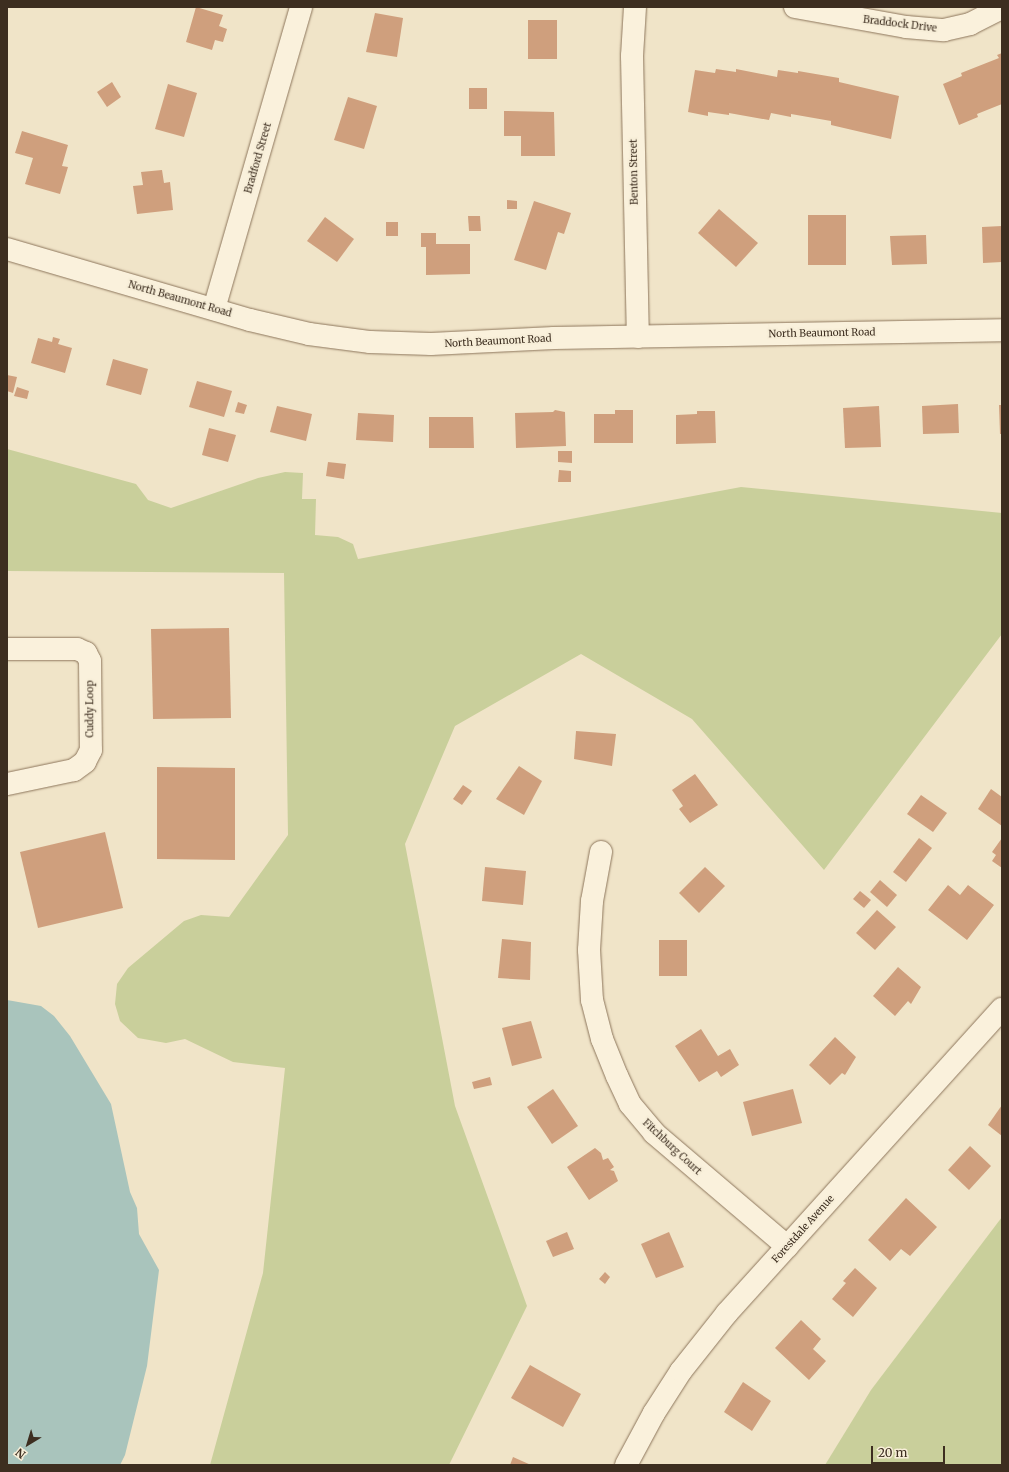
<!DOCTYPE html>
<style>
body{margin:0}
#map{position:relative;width:1009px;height:1472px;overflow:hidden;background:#f0e4c8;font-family:Merriweather,serif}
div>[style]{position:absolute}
.green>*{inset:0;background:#c9cf9b}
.water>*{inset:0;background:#a9c4bc}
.building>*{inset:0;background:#cf9f7d}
.roads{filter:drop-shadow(0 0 1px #8d765c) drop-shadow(0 0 1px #8d765c)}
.minor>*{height:22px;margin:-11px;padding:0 11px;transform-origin:11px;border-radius:11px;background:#faf1dc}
span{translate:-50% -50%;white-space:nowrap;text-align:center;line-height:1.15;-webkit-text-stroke:4px #f7eed8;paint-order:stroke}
.street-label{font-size:10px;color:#3d2e20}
.frame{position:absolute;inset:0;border:8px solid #3d2e20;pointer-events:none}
.north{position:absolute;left:8px;top:1424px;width:40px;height:40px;-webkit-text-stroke:3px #f7eed8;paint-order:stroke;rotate:218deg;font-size:11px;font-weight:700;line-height:16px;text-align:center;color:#3d2e20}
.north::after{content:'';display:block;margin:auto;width:14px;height:18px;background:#3d2e20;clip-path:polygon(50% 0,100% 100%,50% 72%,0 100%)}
.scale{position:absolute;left:871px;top:1446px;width:74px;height:18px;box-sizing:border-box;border:2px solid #3d2e20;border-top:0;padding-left:5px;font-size:12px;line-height:14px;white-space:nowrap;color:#3d2e20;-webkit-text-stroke:3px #f7eed8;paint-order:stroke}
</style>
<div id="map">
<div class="green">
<div style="clip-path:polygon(7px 449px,136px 484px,148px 500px,171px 508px,258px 478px,285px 472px,303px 473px,302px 499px,316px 499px,315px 535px,338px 537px,353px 544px,358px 559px,741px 487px,1002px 513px,1002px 634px,824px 870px,692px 719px,581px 654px,455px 726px,405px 844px,455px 1106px,527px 1306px,449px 1465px,210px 1465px,263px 1273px,285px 1068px,233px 1062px,185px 1039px,166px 1043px,138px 1038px,120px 1021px,115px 1004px,117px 984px,128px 968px,184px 921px,201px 915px,229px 917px,288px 835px,284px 573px,7px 571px)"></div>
<div style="clip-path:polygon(1002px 1217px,1002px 1465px,825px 1465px,871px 1390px)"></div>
</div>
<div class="water">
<div style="clip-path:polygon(7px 1000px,41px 1006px,54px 1016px,70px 1036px,111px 1104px,130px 1192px,137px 1208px,139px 1234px,159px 1270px,147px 1366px,125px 1455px,120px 1465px,7px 1465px)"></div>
</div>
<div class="building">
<div style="clip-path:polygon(196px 7px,223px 15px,219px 26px,227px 29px,223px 42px,215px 40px,212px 50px,186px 42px)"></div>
<div style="clip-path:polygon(375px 13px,403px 18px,397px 57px,366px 52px)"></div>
<div style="clip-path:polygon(528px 20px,557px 20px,557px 59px,528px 59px)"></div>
<div style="clip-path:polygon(1002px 53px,1002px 104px,977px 114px,978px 117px,959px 125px,943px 84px,962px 76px,961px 73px,999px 58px,997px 55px)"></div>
<div style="clip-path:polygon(716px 69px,736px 72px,736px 69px,777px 77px,778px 70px,798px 73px,798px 71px,839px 78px,839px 82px,899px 96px,891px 139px,831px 125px,831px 121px,791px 114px,791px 117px,771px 113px,769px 120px,729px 113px,729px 115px,708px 112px,708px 116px,688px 112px,695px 70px,715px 73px)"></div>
<div style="clip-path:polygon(112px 82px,121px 97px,107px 107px,97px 92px)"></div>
<div style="clip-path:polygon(168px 84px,197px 93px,184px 137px,155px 129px)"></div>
<div style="clip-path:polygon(469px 88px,487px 88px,487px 109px,469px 109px)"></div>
<div style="clip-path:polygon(348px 97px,377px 106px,364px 149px,334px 140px)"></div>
<div style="clip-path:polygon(504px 111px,554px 112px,555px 156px,521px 156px,521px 136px,504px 136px)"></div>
<div style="clip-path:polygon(22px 131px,68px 145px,62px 166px,68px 167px,60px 194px,25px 184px,33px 158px,15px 153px)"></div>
<div style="clip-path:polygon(162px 170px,164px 183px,170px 182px,173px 210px,137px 214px,133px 186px,143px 185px,141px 172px)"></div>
<div style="clip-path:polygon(507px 200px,517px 201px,517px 209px,507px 209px)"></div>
<div style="clip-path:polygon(534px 201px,571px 213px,564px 234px,558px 232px,546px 270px,514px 260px)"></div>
<div style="clip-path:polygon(719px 209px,758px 243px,736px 267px,698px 233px)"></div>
<div style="clip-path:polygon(808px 215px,846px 215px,846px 265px,808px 265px)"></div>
<div style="clip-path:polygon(468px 216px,480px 216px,481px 231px,469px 231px)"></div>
<div style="clip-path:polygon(325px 217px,354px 239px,337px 262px,307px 241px)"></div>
<div style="clip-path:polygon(386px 222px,398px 222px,398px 236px,386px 236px)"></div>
<div style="clip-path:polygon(1002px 226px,1002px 262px,983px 263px,982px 227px)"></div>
<div style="clip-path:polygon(421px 233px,436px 233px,436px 244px,470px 244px,470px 274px,426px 275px,426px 247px,421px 247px)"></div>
<div style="clip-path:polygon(926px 235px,927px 264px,892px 265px,890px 236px)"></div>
<div style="clip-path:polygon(53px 337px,60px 339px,58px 344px,72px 348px,65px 373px,31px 363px,38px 338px,52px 342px)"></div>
<div style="clip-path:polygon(113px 359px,148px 369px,141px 395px,106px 385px)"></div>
<div style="clip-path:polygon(7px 375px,17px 377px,13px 393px,7px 391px)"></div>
<div style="clip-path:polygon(197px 381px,232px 391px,224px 417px,189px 407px)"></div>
<div style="clip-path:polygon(17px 387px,29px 391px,27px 399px,14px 396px)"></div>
<div style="clip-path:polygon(238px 402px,247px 405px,244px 414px,235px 412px)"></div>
<div style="clip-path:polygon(958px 404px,959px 433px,923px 434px,922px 406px)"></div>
<div style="clip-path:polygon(999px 405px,1002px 405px,1002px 434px,1000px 434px)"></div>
<div style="clip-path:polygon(277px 406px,312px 414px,306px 441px,270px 432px)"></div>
<div style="clip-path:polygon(879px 406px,881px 447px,845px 448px,843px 408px)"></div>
<div style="clip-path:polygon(555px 410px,565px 412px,566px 446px,516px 448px,515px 413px,553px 412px)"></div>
<div style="clip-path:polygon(615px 410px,633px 410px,633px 443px,594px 443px,594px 414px,615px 414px)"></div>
<div style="clip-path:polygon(697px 411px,715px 411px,716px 443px,676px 444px,676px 415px,697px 414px)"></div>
<div style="clip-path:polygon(358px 413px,394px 415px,393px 442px,356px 440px)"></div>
<div style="clip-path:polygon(429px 417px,473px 417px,474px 448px,429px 448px)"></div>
<div style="clip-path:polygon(209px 428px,236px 435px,228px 462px,202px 455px)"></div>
<div style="clip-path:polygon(558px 451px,572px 451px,572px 463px,558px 462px)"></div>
<div style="clip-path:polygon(328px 462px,346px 464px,344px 479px,326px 476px)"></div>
<div style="clip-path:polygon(559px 470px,571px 471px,571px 482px,558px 482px)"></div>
<div style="clip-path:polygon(229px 628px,231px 718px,153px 719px,151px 629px)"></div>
<div style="clip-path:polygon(576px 731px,616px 734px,612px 766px,574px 759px)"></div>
<div style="clip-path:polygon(519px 766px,542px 781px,524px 815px,496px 799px)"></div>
<div style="clip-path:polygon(157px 767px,235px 768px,235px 860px,157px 859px)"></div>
<div style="clip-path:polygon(695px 774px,718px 805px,690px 823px,679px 809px,683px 806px,672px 790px)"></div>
<div style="clip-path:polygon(463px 785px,472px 791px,462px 805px,453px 799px)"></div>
<div style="clip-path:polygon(991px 789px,1002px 797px,1002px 826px,978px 809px)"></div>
<div style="clip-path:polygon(921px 795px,947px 813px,933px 832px,907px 814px)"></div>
<div style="clip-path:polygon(105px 832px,123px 908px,38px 928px,20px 852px)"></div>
<div style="clip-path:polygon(919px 838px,932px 848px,906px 882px,893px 872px)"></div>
<div style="clip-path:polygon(1002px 838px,1002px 868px,992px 861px,996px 855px,992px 852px)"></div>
<div style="clip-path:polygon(485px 867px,526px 871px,523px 905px,482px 901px)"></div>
<div style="clip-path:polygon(705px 867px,725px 886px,699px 913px,679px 893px)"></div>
<div style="clip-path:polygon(880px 880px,897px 895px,887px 907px,870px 892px)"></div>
<div style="clip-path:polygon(948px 885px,960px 895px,968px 885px,994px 905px,967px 940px,928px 910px)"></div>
<div style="clip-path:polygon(860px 891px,871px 900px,864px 908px,853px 899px)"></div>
<div style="clip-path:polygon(877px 910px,896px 927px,875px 950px,856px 933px)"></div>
<div style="clip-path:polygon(502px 939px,531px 942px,530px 980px,498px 978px)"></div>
<div style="clip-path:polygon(659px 940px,687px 940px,687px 976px,659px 976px)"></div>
<div style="clip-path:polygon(898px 967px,921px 987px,911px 1004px,908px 1001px,895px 1016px,873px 996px)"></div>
<div style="clip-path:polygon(531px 1021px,542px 1058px,512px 1066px,502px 1028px)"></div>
<div style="clip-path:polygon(701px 1029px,718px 1056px,730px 1049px,739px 1065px,721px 1077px,717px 1071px,699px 1082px,675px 1046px)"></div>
<div style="clip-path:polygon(835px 1037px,856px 1057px,845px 1075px,842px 1073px,830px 1085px,809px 1065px)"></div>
<div style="clip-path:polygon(490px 1077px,492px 1085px,474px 1089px,472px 1082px)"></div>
<div style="clip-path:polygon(553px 1089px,578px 1126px,552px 1144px,527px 1107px)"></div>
<div style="clip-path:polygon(793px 1089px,802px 1123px,752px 1136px,743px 1102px)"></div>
<div style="clip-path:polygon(1002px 1105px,1002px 1136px,988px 1125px)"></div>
<div style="clip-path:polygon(970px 1146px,991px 1166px,969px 1190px,948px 1170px)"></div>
<div style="clip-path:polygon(595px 1148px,601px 1153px,603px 1160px,608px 1158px,614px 1167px,610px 1170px,614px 1171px,618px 1181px,589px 1200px,567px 1167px)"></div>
<div style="clip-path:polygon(906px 1198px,937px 1227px,910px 1256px,901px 1249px,890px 1261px,868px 1240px)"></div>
<div style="clip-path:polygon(567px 1232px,574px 1249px,553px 1257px,546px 1241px)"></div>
<div style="clip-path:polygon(669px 1232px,684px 1267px,656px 1278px,641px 1244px)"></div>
<div style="clip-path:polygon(855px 1268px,877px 1288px,853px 1317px,832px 1299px,846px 1283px,843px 1281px)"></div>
<div style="clip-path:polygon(605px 1272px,610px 1277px,605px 1284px,599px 1279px)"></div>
<div style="clip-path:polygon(801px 1320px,821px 1339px,813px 1349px,826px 1361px,809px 1380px,775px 1348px)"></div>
<div style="clip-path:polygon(530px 1365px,581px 1394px,563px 1427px,511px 1398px)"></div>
<div style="clip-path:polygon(743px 1382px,771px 1401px,752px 1431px,724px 1412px)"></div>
<div style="clip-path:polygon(513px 1457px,531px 1465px,510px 1465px)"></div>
</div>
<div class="roads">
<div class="minor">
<div style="left:635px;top:7px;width:49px;rotate:93.5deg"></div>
<div style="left:632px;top:56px;width:281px;rotate:88.8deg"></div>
<div style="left:795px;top:7px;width:113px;rotate:10.2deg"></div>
<div style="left:906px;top:27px;width:38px;rotate:5deg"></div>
<div style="left:944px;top:30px;width:27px;rotate:-13deg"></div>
<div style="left:970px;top:24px;width:36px;rotate:-27deg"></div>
<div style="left:7px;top:249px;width:253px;rotate:16.3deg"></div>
<div style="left:250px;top:320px;width:61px;rotate:13.3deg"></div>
<div style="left:309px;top:334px;width:62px;rotate:7.5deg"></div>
<div style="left:370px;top:342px;width:61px;rotate:1.9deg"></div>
<div style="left:431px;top:344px;width:123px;rotate:-2.8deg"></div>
<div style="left:554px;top:338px;width:448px;rotate:-1deg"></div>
<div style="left:214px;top:309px;width:314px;rotate:-73.9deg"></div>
<div style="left:7px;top:649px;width:70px"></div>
<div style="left:77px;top:649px;width:10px;rotate:24deg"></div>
<div style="left:86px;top:653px;width:9px;rotate:63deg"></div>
<div style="left:90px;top:661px;width:89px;rotate:89.4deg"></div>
<div style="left:91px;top:750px;width:13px;rotate:117deg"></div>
<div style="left:85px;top:762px;width:14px;rotate:144deg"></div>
<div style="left:74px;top:770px;width:68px;rotate:168.2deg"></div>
<div style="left:601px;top:852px;width:50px;rotate:100.4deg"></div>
<div style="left:592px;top:901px;width:49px;rotate:93.5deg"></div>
<div style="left:589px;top:950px;width:50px;rotate:86.6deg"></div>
<div style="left:592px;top:1000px;width:40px;rotate:75.6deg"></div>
<div style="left:602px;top:1039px;width:40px;rotate:68deg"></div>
<div style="left:617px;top:1076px;width:31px;rotate:65deg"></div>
<div style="left:630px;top:1104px;width:38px;rotate:50deg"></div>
<div style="left:654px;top:1133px;width:175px;rotate:40.4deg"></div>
<div style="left:626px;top:1465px;width:59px;rotate:-61.7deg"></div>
<div style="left:654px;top:1413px;width:50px;rotate:-57.3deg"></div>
<div style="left:681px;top:1371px;width:74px;rotate:-51.6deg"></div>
<div style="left:727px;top:1313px;width:410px;rotate:-47.9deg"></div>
</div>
</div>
<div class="street-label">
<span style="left:900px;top:24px;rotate:7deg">Braddock Drive</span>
<span style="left:258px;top:158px;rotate:-74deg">Bradford Street</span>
<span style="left:634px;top:172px;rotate:-91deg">Benton Street</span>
<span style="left:180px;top:299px;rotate:16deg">North Beaumont Road</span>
<span style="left:822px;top:333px;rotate:-1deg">North Beaumont Road</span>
<span style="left:498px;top:341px;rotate:-3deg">North Beaumont Road</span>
<span style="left:90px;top:709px;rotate:-90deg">Cuddy Loop</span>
<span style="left:672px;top:1147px;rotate:43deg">Fitchburg Court</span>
<span style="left:803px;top:1229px;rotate:-48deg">Forestdale Avenue</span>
</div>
<div class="frame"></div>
<div class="north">N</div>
<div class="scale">20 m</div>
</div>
